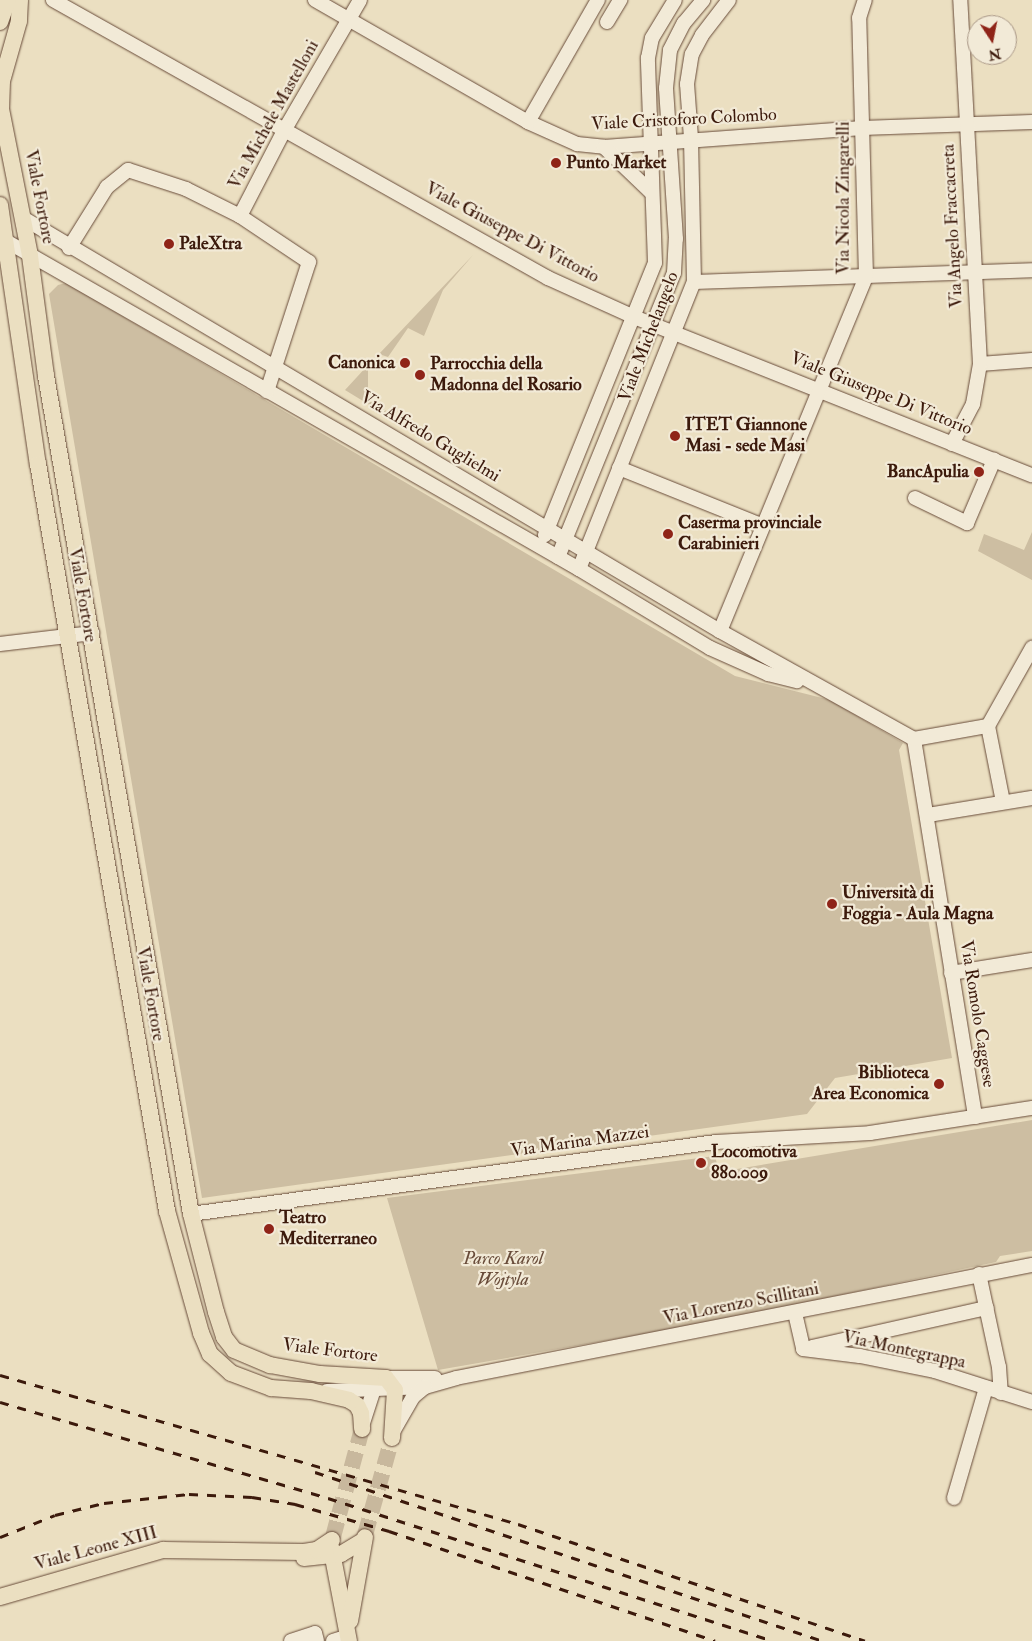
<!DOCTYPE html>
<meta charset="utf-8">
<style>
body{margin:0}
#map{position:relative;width:1032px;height:1641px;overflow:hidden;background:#ebdfc1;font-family:"IM FELL Double Pica",serif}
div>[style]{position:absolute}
.green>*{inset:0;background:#cdbea2}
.major-tunnel>*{height:16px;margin-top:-8px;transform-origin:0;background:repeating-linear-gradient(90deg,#c8b89d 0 16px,transparent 0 24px)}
.roads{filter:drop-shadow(0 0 1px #684b39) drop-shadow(0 0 1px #684b39)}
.minor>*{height:14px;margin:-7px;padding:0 7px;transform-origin:7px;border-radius:7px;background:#f2ead7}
.major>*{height:16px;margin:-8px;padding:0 8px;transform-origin:8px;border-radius:8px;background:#ebdfc1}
.rail>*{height:3px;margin-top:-1.5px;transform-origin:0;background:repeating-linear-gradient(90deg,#3c1a0c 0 9px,transparent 0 18px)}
.dots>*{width:14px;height:14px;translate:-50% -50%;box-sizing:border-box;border:2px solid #f2ead7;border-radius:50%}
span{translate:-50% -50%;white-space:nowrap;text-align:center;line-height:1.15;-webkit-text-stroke:4.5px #f2ead7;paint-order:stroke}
.street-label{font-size:18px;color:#3c1a0c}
.poi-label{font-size:18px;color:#3c1a0c;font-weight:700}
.left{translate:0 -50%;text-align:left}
.right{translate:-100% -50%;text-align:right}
.park-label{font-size:18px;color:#684b39;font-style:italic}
.north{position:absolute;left:967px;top:15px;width:50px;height:50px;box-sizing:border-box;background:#f2ead7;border:1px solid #a99786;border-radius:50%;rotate:169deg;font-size:14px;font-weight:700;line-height:20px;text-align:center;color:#3c1a0c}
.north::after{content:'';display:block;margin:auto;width:18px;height:22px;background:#8f2418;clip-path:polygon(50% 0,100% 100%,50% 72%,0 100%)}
</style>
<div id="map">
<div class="green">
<div style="clip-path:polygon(473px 255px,443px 290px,424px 336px,408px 328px,388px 357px,379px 354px)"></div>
<div style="clip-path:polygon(66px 283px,735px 676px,830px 700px,903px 743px,899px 750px,952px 1058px,835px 1078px,807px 1114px,202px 1198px,49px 294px,58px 285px)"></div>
<div style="clip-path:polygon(368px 365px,368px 400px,401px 420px,399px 423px,345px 390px)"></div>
<div style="clip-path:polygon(1032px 532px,1032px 580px,978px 551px,984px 534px,1024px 550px)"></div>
<div style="clip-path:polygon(1032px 1120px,1032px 1251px,1000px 1256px,996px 1262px,718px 1321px,438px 1370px,387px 1198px,715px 1156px,719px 1172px)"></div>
</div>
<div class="major-tunnel">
<div style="left:365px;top:1535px;width:101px;rotate:-74.4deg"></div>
<div style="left:333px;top:1537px;width:112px;rotate:-75deg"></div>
</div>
<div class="roads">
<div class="minor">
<div style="left:53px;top:0;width:568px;rotate:29.32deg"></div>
<div style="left:548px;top:278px;width:94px;rotate:24.4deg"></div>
<div style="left:634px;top:317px;width:428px;rotate:21.7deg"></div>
<div style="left:315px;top:0;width:245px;rotate:29.8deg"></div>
<div style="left:528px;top:122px;width:54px;rotate:24.2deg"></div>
<div style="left:577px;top:144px;width:27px;rotate:6deg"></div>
<div style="left:604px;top:147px;width:259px;rotate:-4.2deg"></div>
<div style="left:862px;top:128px;width:170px;rotate:-2deg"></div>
<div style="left:607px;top:22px;width:26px;rotate:-59deg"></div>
<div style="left:528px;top:122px;width:141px;rotate:-60.2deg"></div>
<div style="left:604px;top:147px;width:65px;rotate:43.8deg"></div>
<div style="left:240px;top:216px;width:98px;rotate:-62.7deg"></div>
<div style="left:285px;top:129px;width:149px;rotate:-59.8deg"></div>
<div style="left:23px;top:218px;width:810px;rotate:30.65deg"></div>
<div style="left:720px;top:631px;width:222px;rotate:29.1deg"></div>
<div style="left:6px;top:241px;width:660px;rotate:29.79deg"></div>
<div style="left:579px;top:569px;width:153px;rotate:31.1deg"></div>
<div style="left:710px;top:648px;width:64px;rotate:24.1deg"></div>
<div style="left:768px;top:674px;width:30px;rotate:14deg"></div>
<div style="left:69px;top:248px;width:72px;rotate:-58.1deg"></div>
<div style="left:107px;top:187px;width:27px;rotate:-39deg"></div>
<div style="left:128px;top:170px;width:61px;rotate:18.1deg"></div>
<div style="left:186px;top:189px;width:60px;rotate:26.6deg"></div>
<div style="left:240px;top:216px;width:83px;rotate:33.7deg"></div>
<div style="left:309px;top:262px;width:136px;rotate:108deg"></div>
<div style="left:694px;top:282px;width:338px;rotate:-2deg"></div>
<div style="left:980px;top:364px;width:52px;rotate:-4.4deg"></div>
<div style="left:952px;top:444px;width:45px;rotate:-62.3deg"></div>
<div style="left:973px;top:404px;width:41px;rotate:-80.1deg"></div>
<div style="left:980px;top:364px;width:365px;rotate:-93.1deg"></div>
<div style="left:619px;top:468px;width:155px;rotate:21.9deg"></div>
<div style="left:915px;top:498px;width:58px;rotate:25.7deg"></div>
<div style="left:967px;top:523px;width:69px;rotate:-66.8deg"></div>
<div style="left:545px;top:535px;width:293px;rotate:-68deg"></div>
<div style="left:655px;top:263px;width:205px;rotate:-92deg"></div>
<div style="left:648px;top:58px;width:20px;rotate:-79deg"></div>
<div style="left:652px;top:38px;width:44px;rotate:-58.8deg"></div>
<div style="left:558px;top:557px;width:307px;rotate:-67.8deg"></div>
<div style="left:674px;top:273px;width:34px;rotate:-87deg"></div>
<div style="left:676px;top:239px;width:151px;rotate:-93.8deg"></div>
<div style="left:666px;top:88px;width:38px;rotate:-84deg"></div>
<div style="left:670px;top:50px;width:30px;rotate:-63deg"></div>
<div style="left:684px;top:23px;width:30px;rotate:-50deg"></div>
<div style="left:579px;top:569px;width:309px;rotate:-68.2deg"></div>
<div style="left:694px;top:282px;width:144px;rotate:-91.2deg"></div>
<div style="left:691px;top:138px;width:54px;rotate:-94.2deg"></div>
<div style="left:687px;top:84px;width:30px;rotate:-81deg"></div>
<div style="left:692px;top:54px;width:21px;rotate:-62deg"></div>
<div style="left:702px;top:35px;width:44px;rotate:-52.4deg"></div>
<div style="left:720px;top:631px;width:383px;rotate:-67.6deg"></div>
<div style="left:866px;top:277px;width:259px;rotate:-91.5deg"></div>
<div style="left:859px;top:18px;width:19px;rotate:-72deg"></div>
<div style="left:0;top:644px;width:93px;rotate:-6.8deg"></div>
<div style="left:988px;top:726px;width:77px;rotate:78.8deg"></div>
<div style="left:914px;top:739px;width:383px;rotate:80.8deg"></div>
<div style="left:914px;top:739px;width:75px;rotate:-10deg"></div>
<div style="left:988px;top:726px;width:90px;rotate:-60.6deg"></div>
<div style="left:928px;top:815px;width:105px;rotate:-9.3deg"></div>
<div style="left:951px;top:973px;width:82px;rotate:-9.1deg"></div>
<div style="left:191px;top:1214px;width:530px;rotate:-7.81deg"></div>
<div style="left:716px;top:1142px;width:154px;rotate:-3.3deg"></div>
<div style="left:870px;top:1133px;width:164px;rotate:-8.8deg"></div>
<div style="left:979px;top:1274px;width:95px;rotate:77.9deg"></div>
<div style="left:999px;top:1367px;width:26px;rotate:86deg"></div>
<div style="left:795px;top:1313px;width:37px;rotate:77deg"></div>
<div style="left:803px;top:1349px;width:57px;rotate:7deg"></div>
<div style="left:860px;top:1356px;width:76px;rotate:11.3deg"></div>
<div style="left:935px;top:1371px;width:102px;rotate:17.7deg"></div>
<div style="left:812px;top:1347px;width:179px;rotate:-12.6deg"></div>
<div style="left:327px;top:1391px;width:98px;rotate:-2.3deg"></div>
<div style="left:425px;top:1387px;width:32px;rotate:-16deg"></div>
<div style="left:456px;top:1378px;width:587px;rotate:-11.1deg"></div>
<div style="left:362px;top:1426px;width:38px;rotate:-72deg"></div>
<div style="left:374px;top:1390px;width:17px;rotate:-45deg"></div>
<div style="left:386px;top:1378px;width:49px"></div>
<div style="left:394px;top:1430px;width:38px;rotate:-60deg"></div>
<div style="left:413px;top:1397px;width:16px;rotate:-40deg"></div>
<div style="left:954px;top:1498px;width:115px;rotate:-73.8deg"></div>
<div style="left:291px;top:1641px;width:25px;rotate:-18deg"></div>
<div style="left:315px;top:1633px;width:8px;rotate:76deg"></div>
<div style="left:333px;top:1641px;width:16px;rotate:-18deg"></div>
</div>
<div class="major">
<div style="left:20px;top:0;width:21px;rotate:93deg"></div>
<div style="left:19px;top:21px;width:62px;rotate:105.8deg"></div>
<div style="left:2px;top:81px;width:28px;rotate:92deg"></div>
<div style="left:1px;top:109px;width:150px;rotate:78.8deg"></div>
<div style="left:30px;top:256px;width:121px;rotate:82.4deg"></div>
<div style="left:46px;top:376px;width:850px;rotate:80.18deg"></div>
<div style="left:191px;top:1214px;width:101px;rotate:75.7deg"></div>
<div style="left:216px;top:1312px;width:26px;rotate:72deg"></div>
<div style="left:224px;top:1337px;width:16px;rotate:52deg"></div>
<div style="left:234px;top:1350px;width:39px;rotate:23deg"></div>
<div style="left:270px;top:1365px;width:51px;rotate:10.2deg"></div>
<div style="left:320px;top:1374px;width:66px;rotate:3.5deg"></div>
<div style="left:386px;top:1378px;width:15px;rotate:53deg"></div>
<div style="left:395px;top:1390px;width:48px;rotate:93.6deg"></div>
<div style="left:0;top:22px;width:23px;rotate:-70deg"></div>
<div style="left:0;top:205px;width:262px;rotate:81.7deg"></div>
<div style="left:38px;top:464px;width:758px;rotate:80.2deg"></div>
<div style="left:167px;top:1211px;width:127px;rotate:74.4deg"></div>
<div style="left:201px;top:1333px;width:23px;rotate:67deg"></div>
<div style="left:210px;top:1354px;width:28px;rotate:42deg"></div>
<div style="left:231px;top:1373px;width:43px;rotate:20.6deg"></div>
<div style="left:271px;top:1388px;width:40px;rotate:4.3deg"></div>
<div style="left:311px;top:1391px;width:39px;rotate:13deg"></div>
<div style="left:349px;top:1400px;width:9px;rotate:32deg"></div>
<div style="left:357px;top:1405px;width:9px;rotate:63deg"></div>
<div style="left:361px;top:1413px;width:16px;rotate:86deg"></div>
<div style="left:331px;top:1547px;width:96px;rotate:79.2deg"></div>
<div style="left:304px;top:1558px;width:37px;rotate:-6deg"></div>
<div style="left:341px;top:1554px;width:27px;rotate:-31deg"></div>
<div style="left:0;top:1597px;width:170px;rotate:-16.1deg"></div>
<div style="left:163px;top:1550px;width:141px;rotate:0.8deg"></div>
<div style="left:304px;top:1552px;width:13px;rotate:-9deg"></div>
<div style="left:317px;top:1550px;width:18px;rotate:-34deg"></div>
<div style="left:350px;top:1621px;width:85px;rotate:-79.9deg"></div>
</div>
</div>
<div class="rail">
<div style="left:0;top:1375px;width:539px;rotate:16.05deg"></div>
<div style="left:518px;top:1524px;width:366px;rotate:18.6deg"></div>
<div style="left:0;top:1402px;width:342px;rotate:16.3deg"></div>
<div style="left:328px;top:1498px;width:467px;rotate:17.8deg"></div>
<div style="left:315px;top:1472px;width:535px;rotate:18.4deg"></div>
<div style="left:0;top:1537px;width:59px;rotate:-21.8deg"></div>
<div style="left:55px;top:1515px;width:50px;rotate:-13.8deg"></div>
<div style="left:104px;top:1503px;width:85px;rotate:-6deg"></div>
<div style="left:189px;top:1494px;width:63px;rotate:2.7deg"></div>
<div style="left:252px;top:1497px;width:44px;rotate:9.2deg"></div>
<div style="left:295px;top:1504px;width:98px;rotate:16deg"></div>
<div style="left:389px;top:1531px;width:344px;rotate:18.6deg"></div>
</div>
<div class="dots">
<div style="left:556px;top:163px;background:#8f2418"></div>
<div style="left:169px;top:244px;background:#8f2418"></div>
<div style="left:405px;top:363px;background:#8f2418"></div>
<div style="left:420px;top:375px;background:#8f2418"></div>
<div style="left:675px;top:436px;background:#8f2418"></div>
<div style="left:979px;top:472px;background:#8f2418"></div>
<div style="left:668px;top:534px;background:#8f2418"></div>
<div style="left:832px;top:904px;background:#8f2418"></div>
<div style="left:939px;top:1084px;background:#8f2418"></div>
<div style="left:701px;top:1163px;background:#8f2418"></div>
<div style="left:269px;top:1229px;background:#8f2418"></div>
</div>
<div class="street-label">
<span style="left:274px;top:115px;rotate:-61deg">Via Michele Mastelloni</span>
<span style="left:684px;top:120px;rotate:-3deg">Viale Cristoforo Colombo</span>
<span style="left:39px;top:197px;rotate:79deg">Viale Fortore</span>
<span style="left:844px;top:198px;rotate:-90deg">Via Nicola Zingarelli</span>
<span style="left:953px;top:226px;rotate:-93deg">Via Angelo Fraccacreta</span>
<span style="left:512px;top:233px;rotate:28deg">Viale Giuseppe Di Vittorio</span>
<span style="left:649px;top:337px;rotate:-69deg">Viale Michelangelo</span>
<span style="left:881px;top:394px;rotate:22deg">Viale Giuseppe Di Vittorio</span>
<span style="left:430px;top:437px;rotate:31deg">Via Alfredo Guglielmi</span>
<span style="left:82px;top:595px;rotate:80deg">Viale Fortore</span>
<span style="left:150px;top:994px;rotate:80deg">Viale Fortore</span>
<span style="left:977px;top:1014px;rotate:81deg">Via Romolo Caggese</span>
<span style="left:580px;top:1142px;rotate:-8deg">Via Marina Mazzei</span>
<span style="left:741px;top:1304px;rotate:-11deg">Via Lorenzo Scillitani</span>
<span style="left:904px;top:1350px;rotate:12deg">Via Montegrappa</span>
<span style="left:330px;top:1351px;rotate:7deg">Viale Fortore</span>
<span style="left:96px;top:1549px;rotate:-15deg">Viale Leone XIII</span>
</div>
<div class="poi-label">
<span class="left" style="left:566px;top:163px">Punto Market</span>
<span class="left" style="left:179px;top:244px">PaleXtra</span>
<span class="right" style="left:395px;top:363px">Canonica</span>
<span class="left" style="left:430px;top:375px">Parrocchia della<br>Madonna del Rosario</span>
<span class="left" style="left:685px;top:436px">ITET Giannone<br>Masi - sede Masi</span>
<span class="right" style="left:969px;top:472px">BancApulia</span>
<span class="left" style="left:678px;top:534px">Caserma provinciale<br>Carabinieri</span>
<span class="left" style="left:842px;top:904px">Università di<br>Foggia - Aula Magna</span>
<span class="right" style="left:929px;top:1084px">Biblioteca<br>Area Economica</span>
<span class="left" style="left:711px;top:1163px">Locomotiva<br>880.009</span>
<span class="left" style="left:279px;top:1229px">Teatro<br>Mediterraneo</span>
</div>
<div class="park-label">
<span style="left:503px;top:1270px">Parco Karol<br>Wojtyla</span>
</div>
<div class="north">N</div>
</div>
